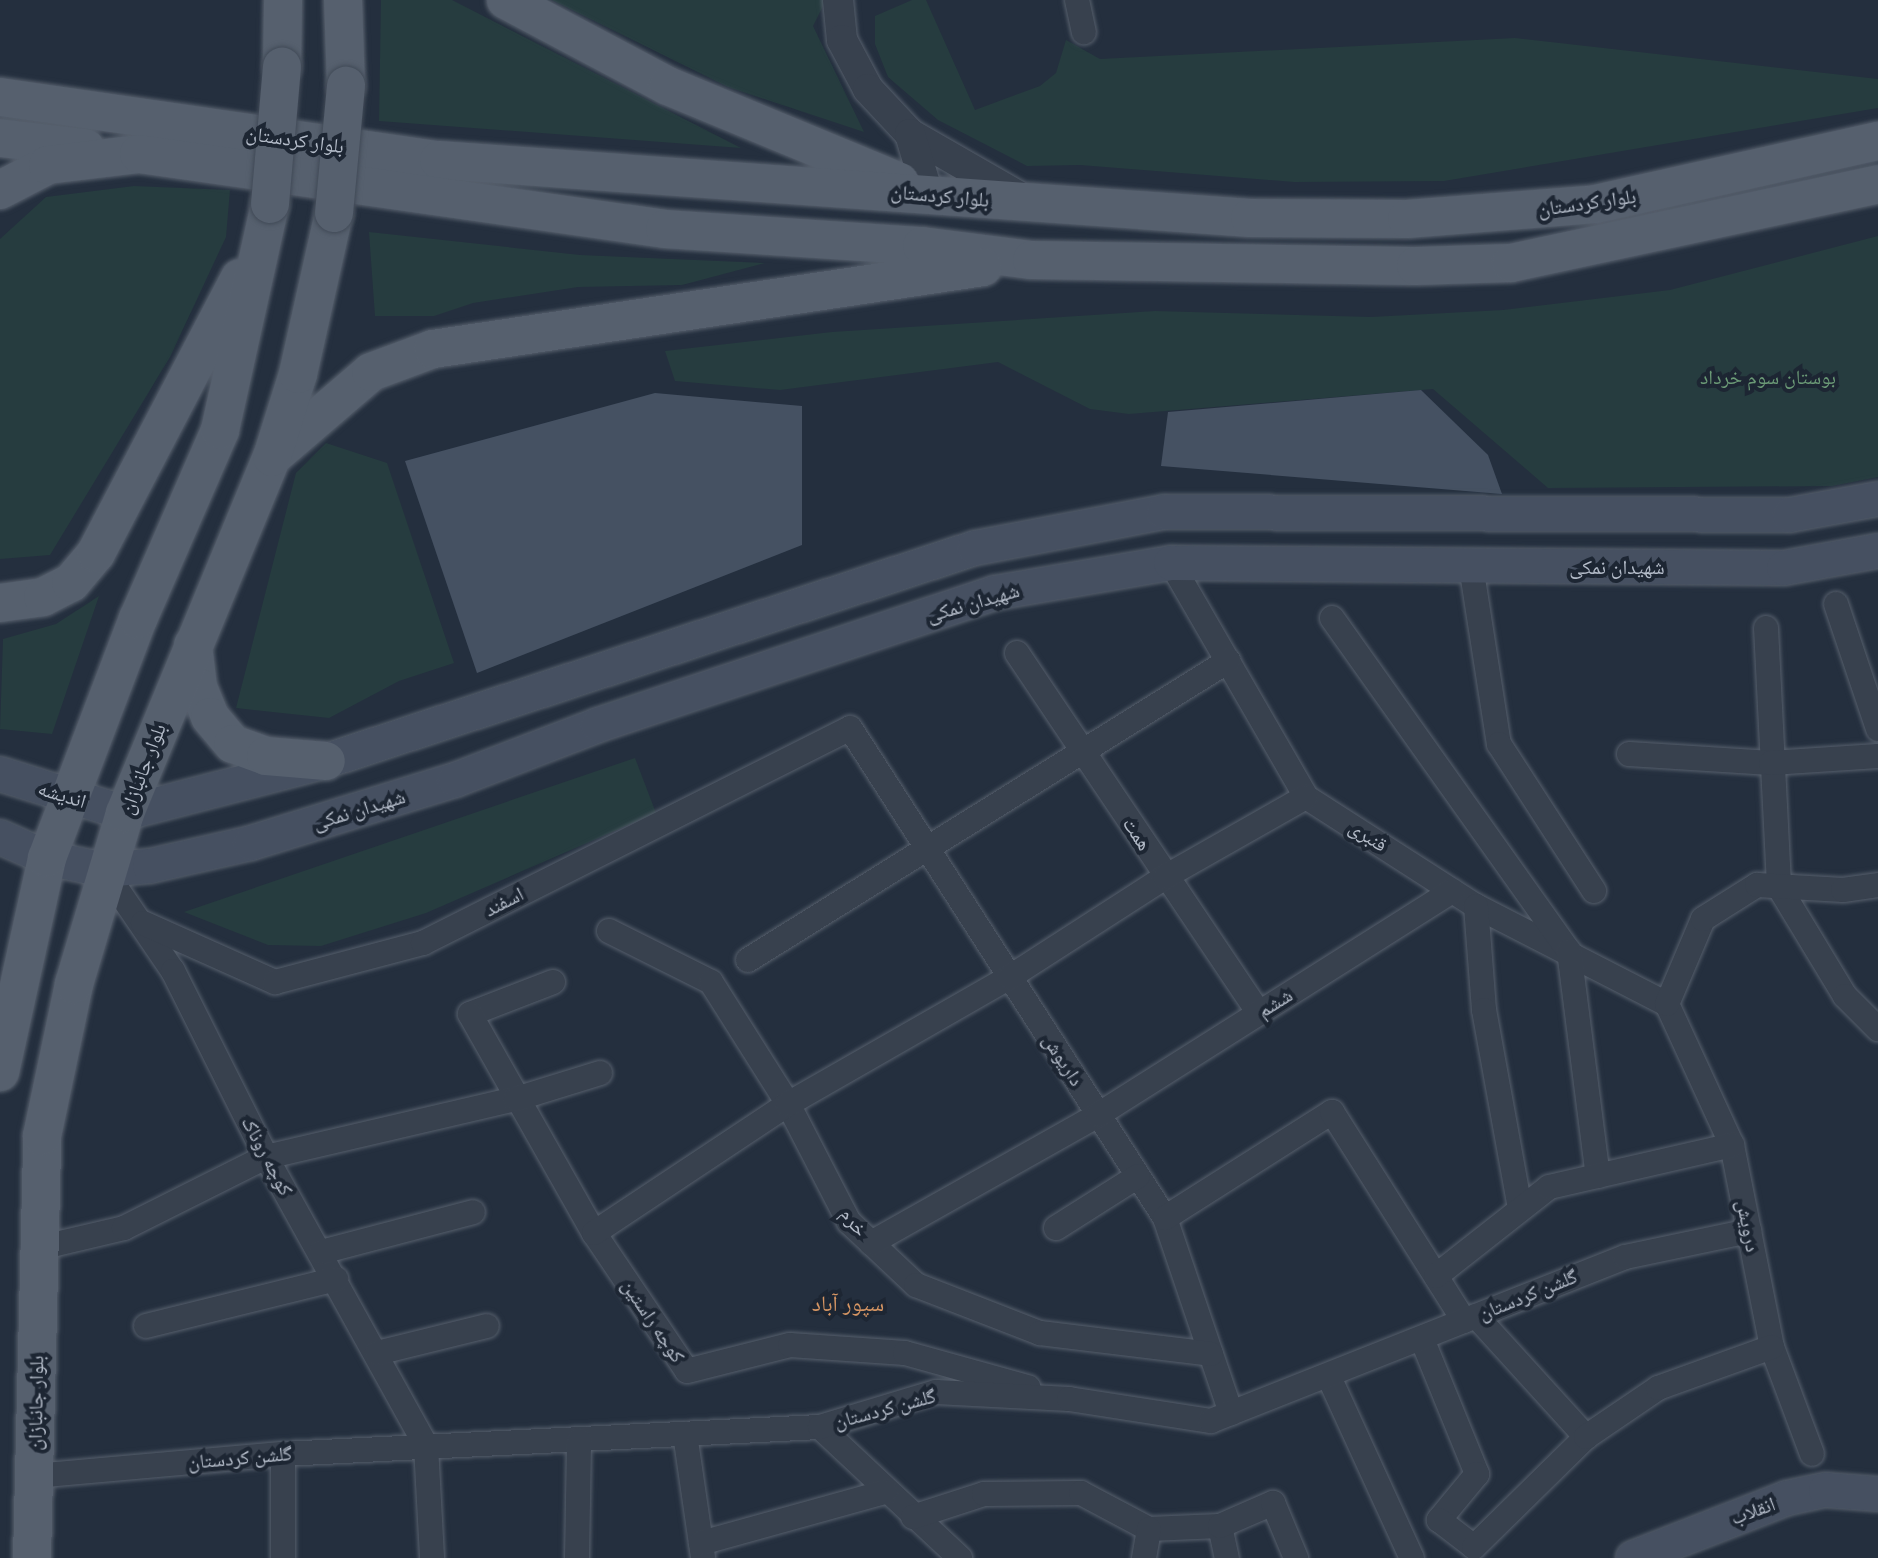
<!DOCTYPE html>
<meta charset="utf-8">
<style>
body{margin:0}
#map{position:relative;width:1878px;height:1558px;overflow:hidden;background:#242f3e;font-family:"Fira Sans Condensed","Noto Naskh Arabic",sans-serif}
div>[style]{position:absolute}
.green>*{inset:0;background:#263c3f}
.building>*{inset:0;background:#455162}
.roads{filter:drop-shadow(0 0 2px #565f6c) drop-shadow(0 0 2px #565f6c)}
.minor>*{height:24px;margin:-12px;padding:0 12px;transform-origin:12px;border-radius:12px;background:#38414e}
.tertiary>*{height:30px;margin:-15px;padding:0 15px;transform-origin:15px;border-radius:15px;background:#38414e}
.secondary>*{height:34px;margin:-17px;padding:0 17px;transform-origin:17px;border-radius:17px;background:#465061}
.primary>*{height:38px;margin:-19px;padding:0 19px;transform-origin:19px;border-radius:19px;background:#56606e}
.bridges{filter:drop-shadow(0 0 2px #414a57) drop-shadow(0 0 2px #414a57)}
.primary-bridge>*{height:38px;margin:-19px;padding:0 19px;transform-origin:19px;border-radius:19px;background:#56606e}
span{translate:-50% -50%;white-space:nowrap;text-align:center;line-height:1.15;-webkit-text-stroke:8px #1d2633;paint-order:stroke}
.street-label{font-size:20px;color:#b4bcc9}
.park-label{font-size:20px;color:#6b9a76}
.neighbourhood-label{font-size:22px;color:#d59563}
</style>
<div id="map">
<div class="green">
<div style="clip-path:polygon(381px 0,452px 0,741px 148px,379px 121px)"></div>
<div style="clip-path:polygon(552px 0,826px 0,813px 26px,864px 132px,728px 87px)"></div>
<div style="clip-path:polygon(912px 0,926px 0,975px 110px,1040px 86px,1056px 73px,1066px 40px,1100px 59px,1515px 38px,1878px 79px,1878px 108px,1444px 181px,1294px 182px,1080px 165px,1027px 166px,938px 120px,888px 77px,875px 44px,875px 16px)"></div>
<div style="clip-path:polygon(134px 186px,230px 190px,226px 237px,170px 357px,50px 555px,0 559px,0 239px,46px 197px)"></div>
<div style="clip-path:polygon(369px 232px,580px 255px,765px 263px,682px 285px,578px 287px,473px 303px,434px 316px,375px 316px)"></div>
<div style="clip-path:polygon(1878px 236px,1878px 477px,1832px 486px,1548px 488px,1433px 389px,1129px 414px,1090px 409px,998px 362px,780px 390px,675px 381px,665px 351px,832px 332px,1155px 311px,1371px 317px,1503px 310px,1670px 290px)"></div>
<div style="clip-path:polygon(326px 443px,387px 463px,454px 663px,399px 681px,329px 718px,236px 708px,296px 473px)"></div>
<div style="clip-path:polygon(99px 596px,52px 734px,0 729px,3px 639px,56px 624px)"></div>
<div style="clip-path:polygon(635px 758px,656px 813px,426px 913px,321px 946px,268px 945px,184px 912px)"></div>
</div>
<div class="building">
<div style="clip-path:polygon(1421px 390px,1488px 455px,1502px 494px,1161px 466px,1168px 412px)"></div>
<div style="clip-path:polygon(655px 393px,802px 406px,802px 545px,477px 673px,405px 461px)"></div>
</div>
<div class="roads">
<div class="minor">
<div style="left:1077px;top:0;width:33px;rotate:78deg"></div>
<div style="left:1171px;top:563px;width:270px;rotate:60deg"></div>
<div style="left:1306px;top:797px;width:202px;rotate:32.7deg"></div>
<div style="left:1476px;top:906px;width:215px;rotate:27.2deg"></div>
<div style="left:1471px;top:566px;width:180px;rotate:81.1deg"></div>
<div style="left:1499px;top:744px;width:175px;rotate:57.1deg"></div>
<div style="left:1836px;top:604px;width:132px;rotate:71.4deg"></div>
<div style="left:1332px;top:618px;width:409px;rotate:54.6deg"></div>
<div style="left:1569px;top:951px;width:227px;rotate:82.7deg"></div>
<div style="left:1766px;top:628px;width:259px;rotate:87.1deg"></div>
<div style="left:1779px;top:887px;width:127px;rotate:58.8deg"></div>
<div style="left:1845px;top:996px;width:47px;rotate:45deg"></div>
<div style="left:1017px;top:653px;width:434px;rotate:56.1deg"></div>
<div style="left:1629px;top:754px;width:142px;rotate:3.6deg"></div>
<div style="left:1771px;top:763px;width:107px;rotate:-3.7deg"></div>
<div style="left:104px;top:870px;width:122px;rotate:55.7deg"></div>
<div style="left:173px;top:971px;width:208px;rotate:63.4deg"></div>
<div style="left:266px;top:1157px;width:330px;rotate:61deg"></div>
<div style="left:426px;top:1446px;width:112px;rotate:86.9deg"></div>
<div style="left:1476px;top:906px;width:104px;rotate:85.6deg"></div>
<div style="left:1484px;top:1010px;width:202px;rotate:79.7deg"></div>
<div style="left:143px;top:923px;width:145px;rotate:24.1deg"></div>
<div style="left:275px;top:982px;width:153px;rotate:-14.8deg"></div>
<div style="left:423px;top:943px;width:478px;rotate:-26.7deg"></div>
<div style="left:850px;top:728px;width:583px;rotate:57.26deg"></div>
<div style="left:1165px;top:1218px;width:206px;rotate:71.3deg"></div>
<div style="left:609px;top:931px;width:114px;rotate:26.6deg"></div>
<div style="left:711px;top:982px;width:144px;rotate:57.7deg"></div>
<div style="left:788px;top:1104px;width:133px;rotate:62.7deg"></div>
<div style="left:849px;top:1222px;width:92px;rotate:43.2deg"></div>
<div style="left:916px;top:1285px;width:133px;rotate:21.2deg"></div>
<div style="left:1040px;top:1333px;width:172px;rotate:7deg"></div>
<div style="left:748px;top:960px;width:566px;rotate:-31.92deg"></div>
<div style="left:553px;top:982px;width:89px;rotate:158.9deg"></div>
<div style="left:470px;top:1014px;width:252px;rotate:60.5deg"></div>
<div style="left:594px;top:1233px;width:166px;rotate:56deg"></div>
<div style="left:687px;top:1371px;width:106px;rotate:-14.2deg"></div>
<div style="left:790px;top:1345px;width:115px;rotate:4deg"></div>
<div style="left:905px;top:1353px;width:128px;rotate:15.5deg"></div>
<div style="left:1667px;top:1004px;width:155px;rotate:65.3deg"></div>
<div style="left:1732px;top:1145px;width:206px;rotate:78.8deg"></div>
<div style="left:1772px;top:1347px;width:114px;rotate:69.5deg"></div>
<div style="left:1667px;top:1004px;width:92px;rotate:-67deg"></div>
<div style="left:1703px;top:919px;width:64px;rotate:-32.2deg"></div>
<div style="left:1757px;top:885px;width:86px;rotate:3.3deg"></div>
<div style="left:1843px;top:890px;width:35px;rotate:-8deg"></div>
<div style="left:1165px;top:1218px;width:198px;rotate:-32.4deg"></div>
<div style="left:1332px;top:1112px;width:247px;rotate:57.7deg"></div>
<div style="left:1056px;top:1228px;width:97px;rotate:-32.4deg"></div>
<div style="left:594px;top:1233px;width:233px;rotate:-33.6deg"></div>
<div style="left:788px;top:1104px;width:256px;rotate:-29.8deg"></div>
<div style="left:1010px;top:977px;width:184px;rotate:-32.8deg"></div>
<div style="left:1165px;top:877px;width:162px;rotate:-29.6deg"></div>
<div style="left:871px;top:1243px;width:261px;rotate:-29.4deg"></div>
<div style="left:1098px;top:1115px;width:419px;rotate:-32.3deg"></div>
<div style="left:39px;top:1248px;width:87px;rotate:-13.2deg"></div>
<div style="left:124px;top:1228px;width:159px;rotate:-26.6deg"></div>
<div style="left:266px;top:1157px;width:257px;rotate:-13.1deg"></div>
<div style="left:516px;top:1099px;width:88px;rotate:-17.2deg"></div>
<div style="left:321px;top:1252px;width:157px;rotate:-14.7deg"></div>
<div style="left:1436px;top:1276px;width:144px;rotate:-38.2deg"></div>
<div style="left:1549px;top:1187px;width:188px;rotate:-12.9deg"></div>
<div style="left:1476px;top:1316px;width:164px;rotate:47.7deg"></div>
<div style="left:146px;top:1326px;width:196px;rotate:-13.9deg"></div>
<div style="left:1422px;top:1339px;width:146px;rotate:67.8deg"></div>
<div style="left:1477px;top:1474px;width:60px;rotate:129.6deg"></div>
<div style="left:1439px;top:1520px;width:44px;rotate:37.6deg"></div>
<div style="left:1474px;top:1547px;width:157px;rotate:-44.5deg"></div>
<div style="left:1586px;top:1437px;width:87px;rotate:-34.2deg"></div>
<div style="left:1658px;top:1388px;width:121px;rotate:-19.8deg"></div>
<div style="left:377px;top:1353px;width:113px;rotate:-13.8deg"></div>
<div style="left:1329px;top:1377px;width:199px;rotate:65.4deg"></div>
<div style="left:820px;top:1427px;width:192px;rotate:43.1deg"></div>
<div style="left:685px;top:1434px;width:125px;rotate:81.7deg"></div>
<div style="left:35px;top:1476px;width:249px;rotate:-5.1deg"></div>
<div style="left:283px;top:1454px;width:538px;rotate:-2.88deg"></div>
<div style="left:820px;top:1427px;width:121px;rotate:-16.8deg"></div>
<div style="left:936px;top:1392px;width:133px;rotate:3deg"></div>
<div style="left:1069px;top:1399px;width:144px;rotate:8.8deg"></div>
<div style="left:1211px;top:1421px;width:445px;rotate:-21.6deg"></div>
<div style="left:1625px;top:1257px;width:127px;rotate:-11.8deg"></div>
<div style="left:913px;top:1517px;width:75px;rotate:-17.9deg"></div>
<div style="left:984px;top:1494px;width:97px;rotate:-0.6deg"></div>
<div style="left:1081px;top:1493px;width:77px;rotate:27.9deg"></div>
<div style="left:1149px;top:1529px;width:71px;rotate:-2.4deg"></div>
<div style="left:1220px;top:1526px;width:33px;rotate:78deg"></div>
<div style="left:1220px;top:1526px;width:58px;rotate:-23.5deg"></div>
<div style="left:1273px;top:1503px;width:60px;rotate:67.3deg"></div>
<div style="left:701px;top:1543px;width:191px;rotate:-15.5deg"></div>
<div style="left:283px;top:1558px;width:104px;rotate:-90deg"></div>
<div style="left:577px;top:1558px;width:118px;rotate:-89deg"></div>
<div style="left:1144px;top:1558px;width:29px;rotate:-80deg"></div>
</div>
<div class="tertiary">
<div style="left:838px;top:0;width:40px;rotate:84.3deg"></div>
<div style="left:842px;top:40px;width:55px;rotate:62deg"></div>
<div style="left:868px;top:89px;width:62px;rotate:47deg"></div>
<div style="left:910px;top:134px;width:133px;rotate:29.9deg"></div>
<div style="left:910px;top:134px;width:63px;rotate:73.3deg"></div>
</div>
<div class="secondary">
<div style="left:0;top:774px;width:131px;rotate:17.3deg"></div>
<div style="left:125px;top:813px;width:208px;rotate:-14.5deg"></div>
<div style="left:326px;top:761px;width:683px;rotate:-18.17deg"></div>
<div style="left:975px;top:548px;width:192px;rotate:-10.8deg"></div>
<div style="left:1164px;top:512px;width:626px;rotate:0.27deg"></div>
<div style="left:1790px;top:515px;width:89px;rotate:-10.3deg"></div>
<div style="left:0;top:837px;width:51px;rotate:24.1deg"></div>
<div style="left:47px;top:858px;width:58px;rotate:11.9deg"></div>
<div style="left:104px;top:870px;width:46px;rotate:-5deg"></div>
<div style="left:150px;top:866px;width:104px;rotate:-12.8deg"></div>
<div style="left:251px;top:843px;width:214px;rotate:-17.2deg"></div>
<div style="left:455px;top:780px;width:153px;rotate:-21deg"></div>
<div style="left:598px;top:725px;width:418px;rotate:-18.4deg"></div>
<div style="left:995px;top:593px;width:179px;rotate:-9.7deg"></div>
<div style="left:1171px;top:563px;width:613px;rotate:0.47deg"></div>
<div style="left:1784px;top:568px;width:96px;rotate:-10.3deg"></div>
<div style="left:1633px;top:1558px;width:165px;rotate:-21.3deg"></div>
<div style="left:1787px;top:1498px;width:40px;rotate:-12deg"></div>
<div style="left:1826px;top:1490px;width:52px;rotate:4.4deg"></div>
</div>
<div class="primary">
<div style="left:343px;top:0;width:86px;rotate:88deg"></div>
<div style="left:506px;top:0;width:183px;rotate:28deg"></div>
<div style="left:668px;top:86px;width:251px;rotate:22.5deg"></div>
<div style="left:282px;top:67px;width:67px;rotate:-89.1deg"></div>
<div style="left:0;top:97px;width:443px;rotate:8.2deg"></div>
<div style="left:439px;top:160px;width:813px;rotate:4.09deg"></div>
<div style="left:1250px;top:218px;width:157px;rotate:0.4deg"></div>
<div style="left:1407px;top:219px;width:190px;rotate:-4.5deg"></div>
<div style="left:1596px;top:204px;width:289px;rotate:-12.6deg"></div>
<div style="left:0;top:138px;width:86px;rotate:6.7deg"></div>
<div style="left:0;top:190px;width:54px;rotate:-27.5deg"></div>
<div style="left:48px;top:165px;width:92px;rotate:-6.9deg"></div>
<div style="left:139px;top:154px;width:531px;rotate:8.11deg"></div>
<div style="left:665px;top:229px;width:258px;rotate:3.8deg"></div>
<div style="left:922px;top:246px;width:111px;rotate:7.3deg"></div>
<div style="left:1032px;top:260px;width:384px;rotate:0.9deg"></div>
<div style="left:1416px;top:266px;width:95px;rotate:-1.8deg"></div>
<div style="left:1511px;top:263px;width:375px;rotate:-12.1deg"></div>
<div style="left:272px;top:457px;width:130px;rotate:-40.6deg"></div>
<div style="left:371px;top:372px;width:66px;rotate:-20.4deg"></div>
<div style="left:433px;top:349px;width:556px;rotate:-8.48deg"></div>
<div style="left:0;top:603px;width:43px;rotate:-7.9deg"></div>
<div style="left:43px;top:597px;width:31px;rotate:-27deg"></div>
<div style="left:71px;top:583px;width:39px;rotate:-50deg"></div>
<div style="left:96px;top:553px;width:310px;rotate:-62.4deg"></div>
<div style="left:193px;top:645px;width:42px;rotate:83.2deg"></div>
<div style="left:198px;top:687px;width:32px;rotate:68deg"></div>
<div style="left:210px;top:717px;width:35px;rotate:50deg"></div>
<div style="left:233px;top:744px;width:35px;rotate:20deg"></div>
<div style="left:266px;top:756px;width:60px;rotate:4.8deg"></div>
<div style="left:0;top:1072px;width:219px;rotate:-77.6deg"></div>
<div style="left:47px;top:858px;width:256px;rotate:-69.2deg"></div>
<div style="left:138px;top:619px;width:206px;rotate:-66.5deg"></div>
<div style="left:220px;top:430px;width:231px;rotate:-77.5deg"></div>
<div style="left:32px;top:1558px;width:422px;rotate:-88.6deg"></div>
<div style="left:42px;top:1136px;width:155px;rotate:-78.1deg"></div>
<div style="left:74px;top:984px;width:178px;rotate:-73.4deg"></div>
<div style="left:125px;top:813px;width:385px;rotate:-67.6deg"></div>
<div style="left:272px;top:457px;width:87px;rotate:-72.6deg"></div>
<div style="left:298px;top:374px;width:165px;rotate:-77.4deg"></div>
</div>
</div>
<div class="bridges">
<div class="primary-bridge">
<div style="left:270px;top:204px;width:138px;rotate:-85deg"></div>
<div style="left:334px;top:213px;width:128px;rotate:-84.6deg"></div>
</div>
</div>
<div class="street-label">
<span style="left:295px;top:140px;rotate:8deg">بلوار کردستان</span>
<span style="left:940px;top:196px;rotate:5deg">بلوار کردستان</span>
<span style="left:1587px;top:203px;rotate:-8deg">بلوار کردستان</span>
<span style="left:1617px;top:567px">شهیدان نمکی</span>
<span style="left:973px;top:603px;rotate:-16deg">شهیدان نمکی</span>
<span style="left:143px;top:769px;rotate:-69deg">بلوار جانبازان</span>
<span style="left:62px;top:795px;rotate:17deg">اندیشه</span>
<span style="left:359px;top:810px;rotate:-17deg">شهیدان نمکی</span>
<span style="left:1137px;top:834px;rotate:57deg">همت</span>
<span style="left:1368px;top:836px;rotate:33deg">قنبری</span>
<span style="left:504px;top:902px;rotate:-27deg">اسفند</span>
<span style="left:1275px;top:1003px;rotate:-32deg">ششم</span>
<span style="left:1063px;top:1060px;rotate:57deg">داریوش</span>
<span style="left:267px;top:1156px;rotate:62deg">کوچه روناک</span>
<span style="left:854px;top:1222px;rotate:52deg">خرم</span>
<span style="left:1748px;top:1226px;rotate:79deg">درویش</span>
<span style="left:1528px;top:1295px;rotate:-22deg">گلشن کردستان</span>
<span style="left:653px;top:1321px;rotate:56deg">کوچه راستین</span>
<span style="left:36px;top:1403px;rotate:-89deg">بلوار جانبازان</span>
<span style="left:885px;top:1409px;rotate:-15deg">گلشن کردستان</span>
<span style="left:240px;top:1458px;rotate:-5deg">گلشن کردستان</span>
<span style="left:1753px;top:1511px;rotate:-20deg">انقلاب</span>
</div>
<div class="park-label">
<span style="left:1768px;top:377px">بوستان سوم خرداد</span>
</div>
<div class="neighbourhood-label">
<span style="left:848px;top:1304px">سپور آباد</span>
</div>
</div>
